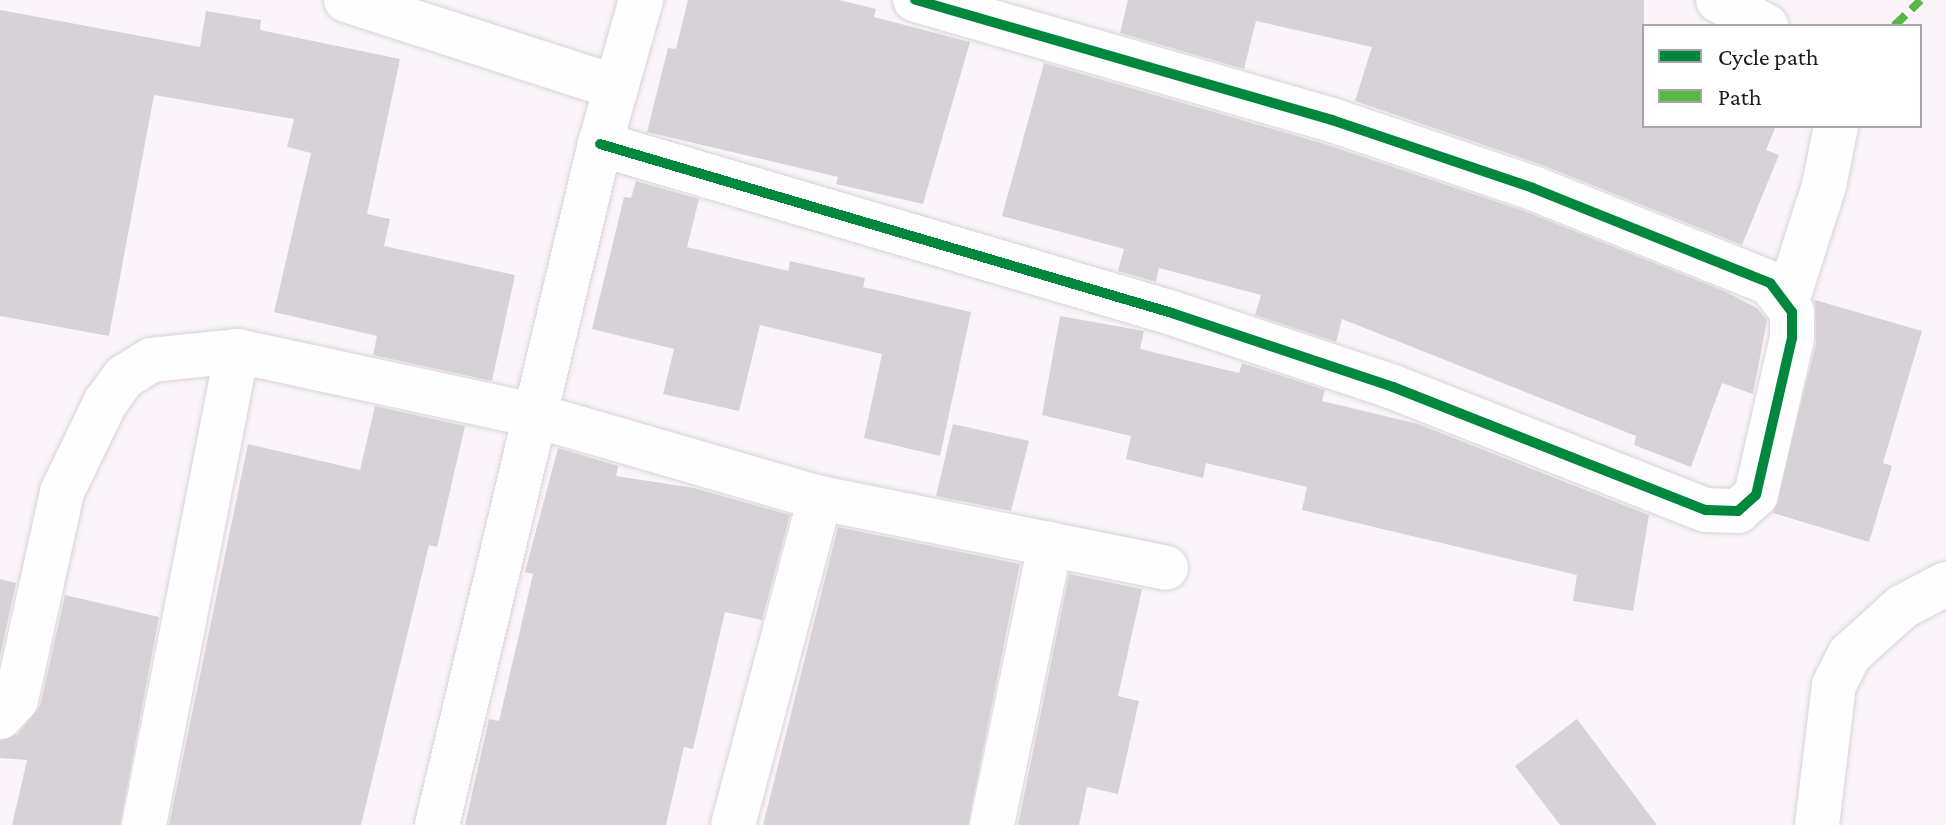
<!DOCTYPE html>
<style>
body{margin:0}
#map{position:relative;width:1946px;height:825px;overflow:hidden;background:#fbf5fb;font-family:"Crimson Pro",serif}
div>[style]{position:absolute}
.building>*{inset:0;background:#d7d2d7}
.roads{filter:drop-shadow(0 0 2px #d8d3d8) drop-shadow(0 0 2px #d8d3d8)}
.street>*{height:44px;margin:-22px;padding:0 22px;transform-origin:22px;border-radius:22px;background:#fefefe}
.quiet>*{height:8px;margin-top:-4px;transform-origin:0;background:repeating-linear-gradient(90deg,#58b947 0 16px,transparent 0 24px)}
.cycleway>*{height:10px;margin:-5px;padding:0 5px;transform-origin:5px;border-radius:5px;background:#00873e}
span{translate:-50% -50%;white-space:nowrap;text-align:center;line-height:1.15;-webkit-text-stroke:8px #fff;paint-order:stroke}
.legend{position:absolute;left:1642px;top:24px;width:280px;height:104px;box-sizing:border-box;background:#fff;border:2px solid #a5a3a5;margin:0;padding:10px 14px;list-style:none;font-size:24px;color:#1e1a1f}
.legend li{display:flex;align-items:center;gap:16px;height:40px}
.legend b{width:40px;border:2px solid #a5a3a5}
</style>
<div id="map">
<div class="building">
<div style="clip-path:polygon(688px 0,839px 0,876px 9px,874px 17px,970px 42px,923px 204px,836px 184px,838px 177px,647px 132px,668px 48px,676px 49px)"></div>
<div style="clip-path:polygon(1128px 0,1644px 0,1644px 126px,1776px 126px,1766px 150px,1779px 155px,1742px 245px,1542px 165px,1355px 101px,1372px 47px,1256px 21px,1244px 69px,1120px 33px)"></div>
<div style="clip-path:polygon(0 10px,200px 47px,206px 11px,261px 20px,260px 30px,400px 59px,367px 214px,390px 219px,384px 246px,515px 275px,492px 381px,373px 355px,377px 336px,274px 312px,311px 153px,287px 147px,294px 119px,154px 95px,109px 336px,0 316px)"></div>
<div style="clip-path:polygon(1044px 63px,1325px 144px,1524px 211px,1724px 291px,1757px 308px,1767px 320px,1753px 394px,1722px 383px,1691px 467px,1634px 445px,1636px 436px,1342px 319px,1336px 342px,1255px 315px,1261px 295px,1159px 268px,1156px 282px,1118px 271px,1124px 249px,1002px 216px)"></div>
<div style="clip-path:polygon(636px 181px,699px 199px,687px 247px,788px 271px,790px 261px,865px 278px,863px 287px,971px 312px,940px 456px,864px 438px,882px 354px,760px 325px,739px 411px,663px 394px,674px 349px,592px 329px,624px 197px,631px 198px)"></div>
<div style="clip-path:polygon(1815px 300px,1922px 331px,1883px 463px,1892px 466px,1869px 542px,1773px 513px,1816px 344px)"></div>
<div style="clip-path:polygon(1060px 316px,1144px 331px,1140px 349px,1239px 373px,1242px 363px,1325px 390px,1322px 401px,1418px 424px,1649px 515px,1633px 611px,1573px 601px,1577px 575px,1302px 510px,1307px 487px,1206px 463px,1203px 478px,1126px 459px,1131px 436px,1042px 415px)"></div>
<div style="clip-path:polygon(375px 406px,465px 426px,437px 547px,429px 545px,361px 825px,169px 825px,248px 444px,360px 470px)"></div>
<div style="clip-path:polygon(953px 424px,1029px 441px,1011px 511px,936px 496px)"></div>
<div style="clip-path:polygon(558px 448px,618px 466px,616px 476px,694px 488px,790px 515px,762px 620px,725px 612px,693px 749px,684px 747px,666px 825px,465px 825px,489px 719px,499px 721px,533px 574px,525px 572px)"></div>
<div style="clip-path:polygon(838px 527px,1020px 564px,968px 825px,763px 825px)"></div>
<div style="clip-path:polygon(1069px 574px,1142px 589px,1118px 696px,1139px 701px,1118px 794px,1087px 787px,1079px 825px,1018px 825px)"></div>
<div style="clip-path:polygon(0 579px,16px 583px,0 657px)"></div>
<div style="clip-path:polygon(65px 595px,159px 617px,120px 825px,12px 825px,27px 760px,0 758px,0 741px,18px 734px,40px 706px)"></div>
<div style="clip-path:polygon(1577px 719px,1657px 825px,1560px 825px,1515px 766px)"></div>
</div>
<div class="roads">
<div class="street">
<div style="left:346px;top:0;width:284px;rotate:17.9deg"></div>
<div style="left:1718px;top:0;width:55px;rotate:28.4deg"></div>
<div style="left:600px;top:144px;width:596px;rotate:16.46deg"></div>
<div style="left:1172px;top:313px;width:233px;rotate:18.5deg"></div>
<div style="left:1393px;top:387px;width:336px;rotate:21.5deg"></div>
<div style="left:1706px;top:510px;width:32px;rotate:2deg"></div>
<div style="left:1738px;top:511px;width:24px;rotate:-42deg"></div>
<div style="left:1756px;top:495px;width:161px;rotate:-77.1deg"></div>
<div style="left:1792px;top:338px;width:26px;rotate:-90deg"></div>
<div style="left:1792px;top:312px;width:36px;rotate:-127deg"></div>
<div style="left:1770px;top:283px;width:255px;rotate:-158.2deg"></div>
<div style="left:1533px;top:188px;width:212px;rotate:-161.3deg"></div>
<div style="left:1332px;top:120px;width:434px;rotate:-163.9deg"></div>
<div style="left:1787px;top:301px;width:121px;rotate:-72.2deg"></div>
<div style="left:1824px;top:186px;width:61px;rotate:-78.7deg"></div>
<div style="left:0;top:717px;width:23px;rotate:-47deg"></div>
<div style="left:16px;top:700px;width:213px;rotate:-77.5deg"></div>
<div style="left:62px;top:492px;width:99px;rotate:-64.2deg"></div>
<div style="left:105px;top:403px;width:32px;rotate:-54deg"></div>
<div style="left:124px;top:377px;width:32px;rotate:-32deg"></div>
<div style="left:151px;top:360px;width:86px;rotate:-6deg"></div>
<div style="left:144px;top:825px;width:483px;rotate:-78.9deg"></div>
<div style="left:237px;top:351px;width:307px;rotate:12.2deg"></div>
<div style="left:537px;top:416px;width:295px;rotate:16.2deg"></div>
<div style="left:820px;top:498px;width:353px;rotate:11.4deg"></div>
<div style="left:437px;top:825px;width:700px;rotate:-76.54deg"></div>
<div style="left:600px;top:144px;width:150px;rotate:-74.1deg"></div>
<div style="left:733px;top:825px;width:338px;rotate:-75.1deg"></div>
<div style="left:992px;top:825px;width:287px;rotate:-78.3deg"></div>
<div style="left:1817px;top:825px;width:141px;rotate:-83.1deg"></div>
<div style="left:1834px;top:685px;width:35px;rotate:-63deg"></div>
<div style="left:1850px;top:654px;width:70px;rotate:-42.1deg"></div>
<div style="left:1902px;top:607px;width:50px;rotate:-27.6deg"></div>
</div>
</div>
<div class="quiet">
<div style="left:1894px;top:26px;width:37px;rotate:-44deg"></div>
</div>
<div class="cycleway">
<div style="left:600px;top:144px;width:596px;rotate:16.46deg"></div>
<div style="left:1172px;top:313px;width:233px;rotate:18.5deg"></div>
<div style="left:1393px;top:387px;width:336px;rotate:21.5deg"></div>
<div style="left:1706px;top:510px;width:32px;rotate:2deg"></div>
<div style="left:1738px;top:511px;width:24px;rotate:-42deg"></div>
<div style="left:1756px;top:495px;width:161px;rotate:-77.1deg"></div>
<div style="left:1792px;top:338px;width:26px;rotate:-90deg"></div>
<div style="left:1792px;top:312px;width:36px;rotate:-127deg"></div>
<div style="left:1770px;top:283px;width:255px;rotate:-158.2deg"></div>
<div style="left:1533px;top:188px;width:212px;rotate:-161.3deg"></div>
<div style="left:1332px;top:120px;width:434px;rotate:-163.9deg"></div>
</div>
<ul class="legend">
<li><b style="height:10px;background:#00873e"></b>Cycle path</li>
<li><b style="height:10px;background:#58b947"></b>Path</li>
</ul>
</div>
